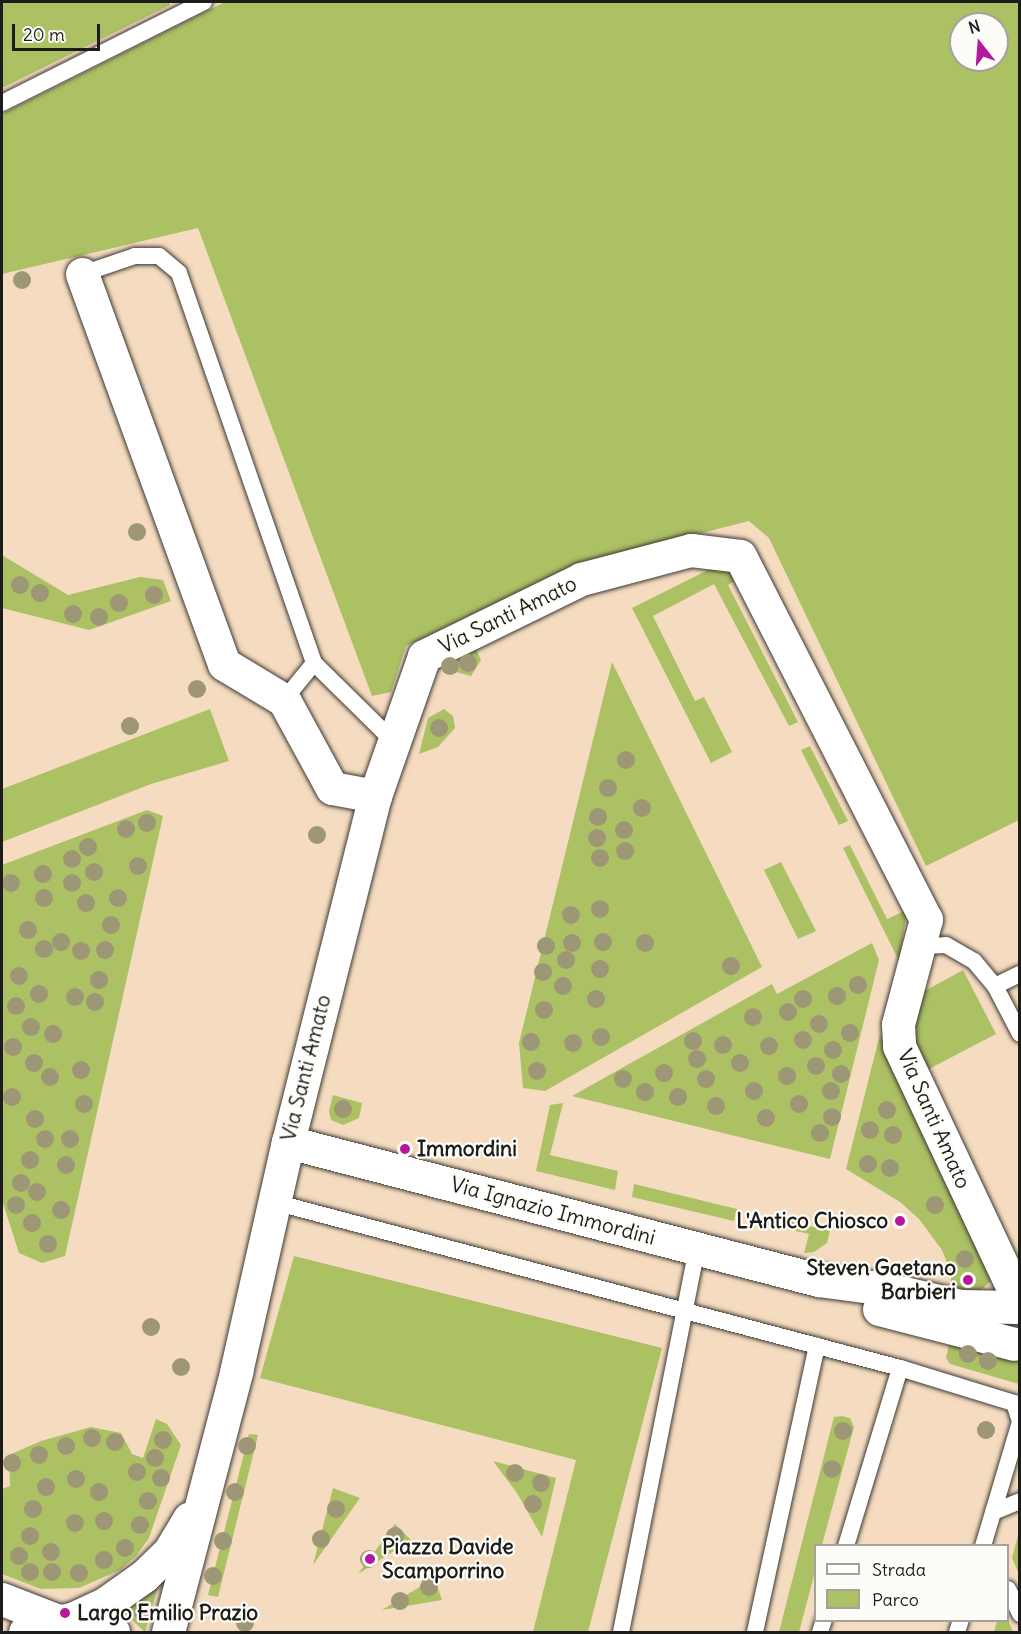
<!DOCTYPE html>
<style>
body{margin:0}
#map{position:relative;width:1021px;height:1634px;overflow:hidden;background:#f5dcc0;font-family:Delius,sans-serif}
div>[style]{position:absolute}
.green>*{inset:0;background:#acc064}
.roads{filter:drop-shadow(0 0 2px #3d3935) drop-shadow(0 0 2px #3d3935)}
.service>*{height:16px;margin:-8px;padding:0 8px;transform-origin:8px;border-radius:8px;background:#fff}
.minor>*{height:33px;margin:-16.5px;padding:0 16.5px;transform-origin:16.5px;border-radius:16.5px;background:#fff}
.tertiary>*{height:33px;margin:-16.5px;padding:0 16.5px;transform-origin:16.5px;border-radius:16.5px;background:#fff}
.trees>*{width:18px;height:18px;margin:-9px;border-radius:50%;background:#9e9776}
.dots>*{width:16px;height:16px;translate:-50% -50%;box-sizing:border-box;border:3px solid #fdfcf7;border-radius:50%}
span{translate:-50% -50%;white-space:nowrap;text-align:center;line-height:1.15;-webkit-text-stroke:4.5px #fdfcf7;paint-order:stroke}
.street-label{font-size:21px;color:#1c1c1c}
.poi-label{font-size:21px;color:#1c1c1c;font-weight:700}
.left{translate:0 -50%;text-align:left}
.right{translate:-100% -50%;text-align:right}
.frame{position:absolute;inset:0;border:3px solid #1c1c1c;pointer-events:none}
.legend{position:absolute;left:814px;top:1544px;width:195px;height:78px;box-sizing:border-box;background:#fdfcf7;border:2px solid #a3a29f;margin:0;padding:8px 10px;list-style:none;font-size:18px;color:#1c1c1c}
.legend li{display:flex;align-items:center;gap:12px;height:30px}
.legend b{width:30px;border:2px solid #a3a29f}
.north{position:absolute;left:949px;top:12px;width:60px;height:60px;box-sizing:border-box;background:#fdfcf7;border:2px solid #a3a29f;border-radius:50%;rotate:343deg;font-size:16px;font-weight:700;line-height:24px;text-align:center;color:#1c1c1c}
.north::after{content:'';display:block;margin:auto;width:21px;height:27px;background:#b5179e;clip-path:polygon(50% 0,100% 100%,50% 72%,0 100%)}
.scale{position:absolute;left:12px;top:24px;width:88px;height:27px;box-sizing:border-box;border:3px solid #1c1c1c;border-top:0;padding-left:8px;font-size:18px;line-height:21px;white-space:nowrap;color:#1c1c1c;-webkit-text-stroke:4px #fdfcf7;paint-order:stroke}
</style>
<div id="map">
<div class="green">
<div style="clip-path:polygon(2px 2px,169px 2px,170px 5px,2px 88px)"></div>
<div style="clip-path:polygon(evenodd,225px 2px,1019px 2px,1019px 820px,926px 866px,769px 538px,749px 521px,575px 565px,406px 646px,391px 692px,372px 696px,198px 228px,2px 274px,2px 114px,225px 2px,961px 24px,997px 24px,997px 60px,961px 60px,961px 24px)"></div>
<div style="clip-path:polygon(2px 555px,68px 595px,140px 577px,163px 580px,171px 601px,89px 630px,2px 608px)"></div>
<div style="clip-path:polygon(714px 567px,726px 567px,736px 580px,728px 585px,798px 722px,789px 726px,714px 584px,653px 616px,695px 701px,704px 697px,732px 752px,711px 763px,632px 608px)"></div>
<div style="clip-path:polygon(475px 647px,481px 660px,471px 676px,445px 669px,441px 662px)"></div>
<div style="clip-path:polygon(612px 662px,762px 967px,545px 1091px,523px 1088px,519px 1043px)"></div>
<div style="clip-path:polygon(210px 709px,229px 761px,151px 784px,2px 842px,2px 789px)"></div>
<div style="clip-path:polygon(444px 709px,453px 716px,455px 728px,438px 747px,419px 754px,428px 718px)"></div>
<div style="clip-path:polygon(810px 746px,848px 821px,839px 825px,801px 750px)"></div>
<div style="clip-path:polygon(147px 810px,163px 816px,65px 1256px,42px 1263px,19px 1253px,2px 1200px,2px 865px)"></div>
<div style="clip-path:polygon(850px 845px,887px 919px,907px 910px,899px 961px,843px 848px)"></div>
<div style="clip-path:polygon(781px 862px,816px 931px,798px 939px,764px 870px)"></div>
<div style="clip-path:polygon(872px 943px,879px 960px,830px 1159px,572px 1096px,772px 984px,777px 994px)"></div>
<div style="clip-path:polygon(963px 970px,996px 1034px,927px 1070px,910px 1031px,921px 993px)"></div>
<div style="clip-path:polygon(880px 1034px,993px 1279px,981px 1290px,951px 1290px,951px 1273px,942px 1250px,919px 1219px,900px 1202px,846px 1169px)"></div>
<div style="clip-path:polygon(333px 1095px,362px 1103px,359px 1118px,343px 1125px,331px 1120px,329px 1111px)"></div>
<div style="clip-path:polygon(563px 1103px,550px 1155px,618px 1171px,615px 1190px,536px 1171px,550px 1105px)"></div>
<div style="clip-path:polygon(634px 1184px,737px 1209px,734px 1221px,632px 1197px)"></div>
<div style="clip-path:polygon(763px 1215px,830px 1231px,827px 1243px,814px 1252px,804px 1253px,809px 1234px,761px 1223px)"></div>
<div style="clip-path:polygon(294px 1256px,662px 1348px,588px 1632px,533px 1632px,576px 1460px,260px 1378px)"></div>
<div style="clip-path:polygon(951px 1336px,1019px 1358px,1019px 1384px,950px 1364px,946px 1358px)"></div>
<div style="clip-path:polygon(842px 1416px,850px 1418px,854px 1427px,822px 1545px,816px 1546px,815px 1572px,799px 1632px,779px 1632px,834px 1417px)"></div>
<div style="clip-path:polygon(156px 1419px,167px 1424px,181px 1445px,149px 1538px,136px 1556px,120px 1570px,79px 1588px,41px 1589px,2px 1574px,2px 1489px,10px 1486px,9px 1455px,41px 1441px,91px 1427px,121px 1433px,132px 1454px,143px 1458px)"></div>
<div style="clip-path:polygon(249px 1434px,258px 1435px,218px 1597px,208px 1595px)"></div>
<div style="clip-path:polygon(493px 1461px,556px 1478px,542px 1537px,517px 1493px)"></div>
<div style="clip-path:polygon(333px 1488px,360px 1498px,313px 1565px)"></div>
<div style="clip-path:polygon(395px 1524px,411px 1540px,358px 1574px)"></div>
<div style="clip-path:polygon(1019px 1532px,1020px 1574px,1019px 1574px,1012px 1558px)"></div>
<div style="clip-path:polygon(434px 1578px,442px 1600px,382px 1610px)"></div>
<div style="clip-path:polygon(158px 1587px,145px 1632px,123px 1612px)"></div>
<div style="clip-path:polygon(1008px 1620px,1013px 1632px,994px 1632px,997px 1621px)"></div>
</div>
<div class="roads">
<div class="service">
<div style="left:2px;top:103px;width:226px;rotate:-26.6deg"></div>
<div style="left:82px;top:274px;width:56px;rotate:-18.8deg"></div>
<div style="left:135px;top:256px;width:24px"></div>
<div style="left:159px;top:256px;width:26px;rotate:40deg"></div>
<div style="left:179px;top:273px;width:413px;rotate:70.9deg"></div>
<div style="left:314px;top:663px;width:115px;rotate:44.6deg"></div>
<div style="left:284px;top:700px;width:48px;rotate:-51deg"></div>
<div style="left:921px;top:946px;width:25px;rotate:-2deg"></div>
<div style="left:946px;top:945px;width:32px;rotate:30deg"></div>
<div style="left:974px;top:961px;width:33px;rotate:50deg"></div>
<div style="left:995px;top:986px;width:54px;rotate:62.5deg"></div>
<div style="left:995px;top:986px;width:28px;rotate:-26deg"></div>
<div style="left:274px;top:1202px;width:648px;rotate:14.85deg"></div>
<div style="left:900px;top:1368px;width:119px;rotate:17.1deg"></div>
<div style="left:1014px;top:1403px;width:19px;rotate:72deg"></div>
<div style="left:993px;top:1512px;width:29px;rotate:-22deg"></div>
<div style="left:846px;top:1546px;width:186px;rotate:-73.1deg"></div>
<div style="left:983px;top:1546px;width:129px;rotate:-73.4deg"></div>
<div style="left:1008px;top:1589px;width:28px;rotate:64deg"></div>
<div style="left:621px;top:1632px;width:390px;rotate:-78.8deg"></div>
<div style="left:755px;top:1632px;width:293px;rotate:-77.8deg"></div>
<div style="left:820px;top:1632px;width:13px;rotate:-72deg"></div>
<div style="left:957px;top:1632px;width:13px;rotate:-72deg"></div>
</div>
<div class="minor">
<div style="left:82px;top:274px;width:415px;rotate:70deg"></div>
<div style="left:224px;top:664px;width:70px;rotate:31deg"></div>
<div style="left:284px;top:700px;width:100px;rotate:61.4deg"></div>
<div style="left:332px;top:788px;width:44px;rotate:10.5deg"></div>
<div style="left:288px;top:1142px;width:357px;rotate:-75.9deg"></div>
<div style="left:375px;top:796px;width:148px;rotate:-70.7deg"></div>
<div style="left:424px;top:656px;width:175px;rotate:-26.1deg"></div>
<div style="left:581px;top:579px;width:114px;rotate:-14.8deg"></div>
<div style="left:691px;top:550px;width:49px;rotate:7deg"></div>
<div style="left:740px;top:556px;width:408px;rotate:62.9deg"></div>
<div style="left:926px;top:919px;width:109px;rotate:104.9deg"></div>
<div style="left:898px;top:1024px;width:22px;rotate:87deg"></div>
<div style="left:899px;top:1046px;width:284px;rotate:64.8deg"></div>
<div style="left:2px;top:1599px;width:58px;rotate:21.3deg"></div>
</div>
<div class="tertiary">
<div style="left:879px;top:1309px;width:139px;rotate:14.5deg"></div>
<div style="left:72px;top:1619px;width:38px;rotate:-25deg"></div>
<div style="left:106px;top:1603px;width:47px;rotate:-35.4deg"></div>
<div style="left:144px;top:1576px;width:35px;rotate:-44deg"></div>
<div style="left:169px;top:1552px;width:39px;rotate:-59deg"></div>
<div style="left:25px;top:1632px;width:18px;rotate:-27deg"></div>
<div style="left:41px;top:1624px;width:31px;rotate:-9deg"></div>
<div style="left:72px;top:1619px;width:20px;rotate:11deg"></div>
<div style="left:92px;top:1623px;width:23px;rotate:23deg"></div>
<div style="left:168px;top:1632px;width:269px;rotate:-75.3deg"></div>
<div style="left:236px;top:1372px;width:236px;rotate:-77.3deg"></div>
<div style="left:288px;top:1142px;width:548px;rotate:14.59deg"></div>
<div style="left:818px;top:1280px;width:70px;rotate:7.4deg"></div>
<div style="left:887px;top:1289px;width:76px;rotate:12.9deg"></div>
<div style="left:961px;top:1306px;width:55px;rotate:1deg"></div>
</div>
</div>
<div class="trees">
<div style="left:22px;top:280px"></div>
<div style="left:137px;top:532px"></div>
<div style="left:20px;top:585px"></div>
<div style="left:40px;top:593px"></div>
<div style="left:154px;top:595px"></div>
<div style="left:119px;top:603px"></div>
<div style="left:73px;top:614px"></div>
<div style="left:99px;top:617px"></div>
<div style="left:468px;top:663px"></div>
<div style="left:450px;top:666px"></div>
<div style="left:197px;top:689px"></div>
<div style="left:130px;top:726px"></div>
<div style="left:439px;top:728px"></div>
<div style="left:626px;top:760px"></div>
<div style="left:608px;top:788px"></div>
<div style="left:642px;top:808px"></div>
<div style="left:598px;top:817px"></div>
<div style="left:147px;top:823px"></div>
<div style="left:126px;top:829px"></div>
<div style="left:624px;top:830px"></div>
<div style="left:317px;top:835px"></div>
<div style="left:597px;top:838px"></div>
<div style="left:88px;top:847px"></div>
<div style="left:625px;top:851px"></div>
<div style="left:600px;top:858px"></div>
<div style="left:72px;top:859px"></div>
<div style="left:138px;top:866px"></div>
<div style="left:94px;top:872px"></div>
<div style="left:43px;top:874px"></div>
<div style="left:11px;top:883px"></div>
<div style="left:72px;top:883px"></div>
<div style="left:44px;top:898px"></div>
<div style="left:118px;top:898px"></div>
<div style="left:86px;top:903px"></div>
<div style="left:600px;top:909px"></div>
<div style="left:571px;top:915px"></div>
<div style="left:111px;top:925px"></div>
<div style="left:28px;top:930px"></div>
<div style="left:61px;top:942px"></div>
<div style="left:603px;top:942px"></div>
<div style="left:572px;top:943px"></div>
<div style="left:645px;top:943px"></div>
<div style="left:546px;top:946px"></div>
<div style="left:44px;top:949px"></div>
<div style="left:105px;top:950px"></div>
<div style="left:81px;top:951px"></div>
<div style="left:566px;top:960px"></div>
<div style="left:731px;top:966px"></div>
<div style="left:600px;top:969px"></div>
<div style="left:543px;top:972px"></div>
<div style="left:19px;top:976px"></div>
<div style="left:99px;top:980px"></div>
<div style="left:858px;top:985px"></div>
<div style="left:563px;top:986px"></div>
<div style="left:39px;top:994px"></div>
<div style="left:837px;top:996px"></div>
<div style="left:75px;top:997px"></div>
<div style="left:596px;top:999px"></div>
<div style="left:803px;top:999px"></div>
<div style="left:95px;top:1002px"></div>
<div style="left:16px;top:1006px"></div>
<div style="left:544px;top:1010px"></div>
<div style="left:788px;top:1012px"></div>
<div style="left:753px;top:1017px"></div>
<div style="left:819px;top:1024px"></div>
<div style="left:31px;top:1027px"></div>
<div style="left:850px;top:1033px"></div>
<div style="left:53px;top:1034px"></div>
<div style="left:601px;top:1037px"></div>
<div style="left:803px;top:1040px"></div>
<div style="left:693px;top:1041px"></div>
<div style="left:531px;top:1042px"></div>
<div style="left:573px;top:1043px"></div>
<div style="left:723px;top:1045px"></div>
<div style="left:769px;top:1046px"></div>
<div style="left:13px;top:1047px"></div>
<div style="left:833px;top:1050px"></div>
<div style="left:697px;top:1059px"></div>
<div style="left:34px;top:1063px"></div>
<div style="left:740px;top:1063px"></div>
<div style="left:816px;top:1066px"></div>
<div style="left:81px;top:1070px"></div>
<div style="left:537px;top:1071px"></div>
<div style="left:664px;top:1073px"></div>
<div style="left:841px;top:1074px"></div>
<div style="left:787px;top:1076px"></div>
<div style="left:50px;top:1077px"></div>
<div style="left:623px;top:1079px"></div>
<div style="left:706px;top:1079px"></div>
<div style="left:754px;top:1091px"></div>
<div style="left:831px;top:1091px"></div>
<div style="left:645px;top:1092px"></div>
<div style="left:12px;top:1097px"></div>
<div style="left:678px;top:1097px"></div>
<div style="left:84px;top:1104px"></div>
<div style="left:799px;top:1104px"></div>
<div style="left:716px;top:1106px"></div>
<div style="left:343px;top:1109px"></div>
<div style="left:887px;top:1110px"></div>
<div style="left:832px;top:1117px"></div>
<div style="left:766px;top:1118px"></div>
<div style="left:35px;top:1119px"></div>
<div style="left:870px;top:1130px"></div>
<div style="left:820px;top:1133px"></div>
<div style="left:893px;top:1135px"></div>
<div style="left:45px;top:1139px"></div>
<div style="left:70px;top:1139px"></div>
<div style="left:30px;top:1160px"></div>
<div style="left:868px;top:1164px"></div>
<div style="left:66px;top:1165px"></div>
<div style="left:890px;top:1168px"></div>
<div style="left:21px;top:1183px"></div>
<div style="left:37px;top:1192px"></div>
<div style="left:16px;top:1205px"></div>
<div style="left:935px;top:1205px"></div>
<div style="left:61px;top:1210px"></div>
<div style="left:32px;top:1223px"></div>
<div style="left:48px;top:1244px"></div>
<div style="left:965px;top:1259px"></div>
<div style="left:151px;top:1327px"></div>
<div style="left:968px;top:1354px"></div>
<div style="left:988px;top:1361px"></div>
<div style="left:181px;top:1367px"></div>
<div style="left:986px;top:1430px"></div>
<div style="left:843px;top:1431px"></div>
<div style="left:92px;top:1438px"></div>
<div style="left:163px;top:1440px"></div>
<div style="left:115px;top:1442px"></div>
<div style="left:66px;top:1446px"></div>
<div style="left:247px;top:1446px"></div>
<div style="left:39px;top:1455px"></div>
<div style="left:155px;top:1458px"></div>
<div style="left:12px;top:1463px"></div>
<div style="left:832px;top:1469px"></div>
<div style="left:137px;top:1472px"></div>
<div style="left:515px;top:1473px"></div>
<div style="left:161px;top:1478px"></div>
<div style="left:76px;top:1479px"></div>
<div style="left:541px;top:1483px"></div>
<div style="left:46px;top:1487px"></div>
<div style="left:99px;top:1492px"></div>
<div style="left:235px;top:1492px"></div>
<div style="left:148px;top:1501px"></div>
<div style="left:533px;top:1504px"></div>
<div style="left:33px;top:1509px"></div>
<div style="left:336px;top:1509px"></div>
<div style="left:104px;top:1521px"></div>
<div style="left:75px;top:1523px"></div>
<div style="left:140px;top:1525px"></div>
<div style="left:30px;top:1536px"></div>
<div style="left:395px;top:1536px"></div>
<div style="left:321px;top:1539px"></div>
<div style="left:223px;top:1541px"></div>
<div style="left:125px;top:1548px"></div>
<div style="left:51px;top:1552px"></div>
<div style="left:19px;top:1556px"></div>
<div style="left:369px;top:1559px"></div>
<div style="left:104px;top:1560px"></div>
<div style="left:30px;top:1572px"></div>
<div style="left:52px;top:1572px"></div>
<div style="left:79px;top:1573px"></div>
<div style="left:213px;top:1576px"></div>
<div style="left:429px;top:1587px"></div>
<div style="left:400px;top:1601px"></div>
<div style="left:143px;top:1613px"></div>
<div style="left:245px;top:1623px"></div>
</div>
<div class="dots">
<div style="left:405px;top:1149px;background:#b5179e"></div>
<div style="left:900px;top:1221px;background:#b5179e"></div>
<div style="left:968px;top:1280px;background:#b5179e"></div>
<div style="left:370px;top:1559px;background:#b5179e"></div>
<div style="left:65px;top:1613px;background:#b5179e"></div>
</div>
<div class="street-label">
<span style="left:508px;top:615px;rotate:-26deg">Via Santi Amato</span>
<span style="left:306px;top:1068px;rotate:-76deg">Via Santi Amato</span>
<span style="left:934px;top:1119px;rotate:66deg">Via Santi Amato</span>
<span style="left:553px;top:1211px;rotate:15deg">Via Ignazio Immordini</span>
</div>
<div class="poi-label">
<span class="left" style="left:417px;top:1149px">Immordini</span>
<span class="right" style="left:888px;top:1221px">L'Antico Chiosco</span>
<span class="right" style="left:956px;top:1280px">Steven Gaetano<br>Barbieri</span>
<span class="left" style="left:382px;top:1559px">Piazza Davide<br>Scamporrino</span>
<span class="left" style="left:77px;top:1613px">Largo Emilio Prazio</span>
</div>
<div class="frame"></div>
<ul class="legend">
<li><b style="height:8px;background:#fff"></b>Strada</li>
<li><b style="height:16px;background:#acc064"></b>Parco</li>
</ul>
<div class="north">N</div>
<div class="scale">20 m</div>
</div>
